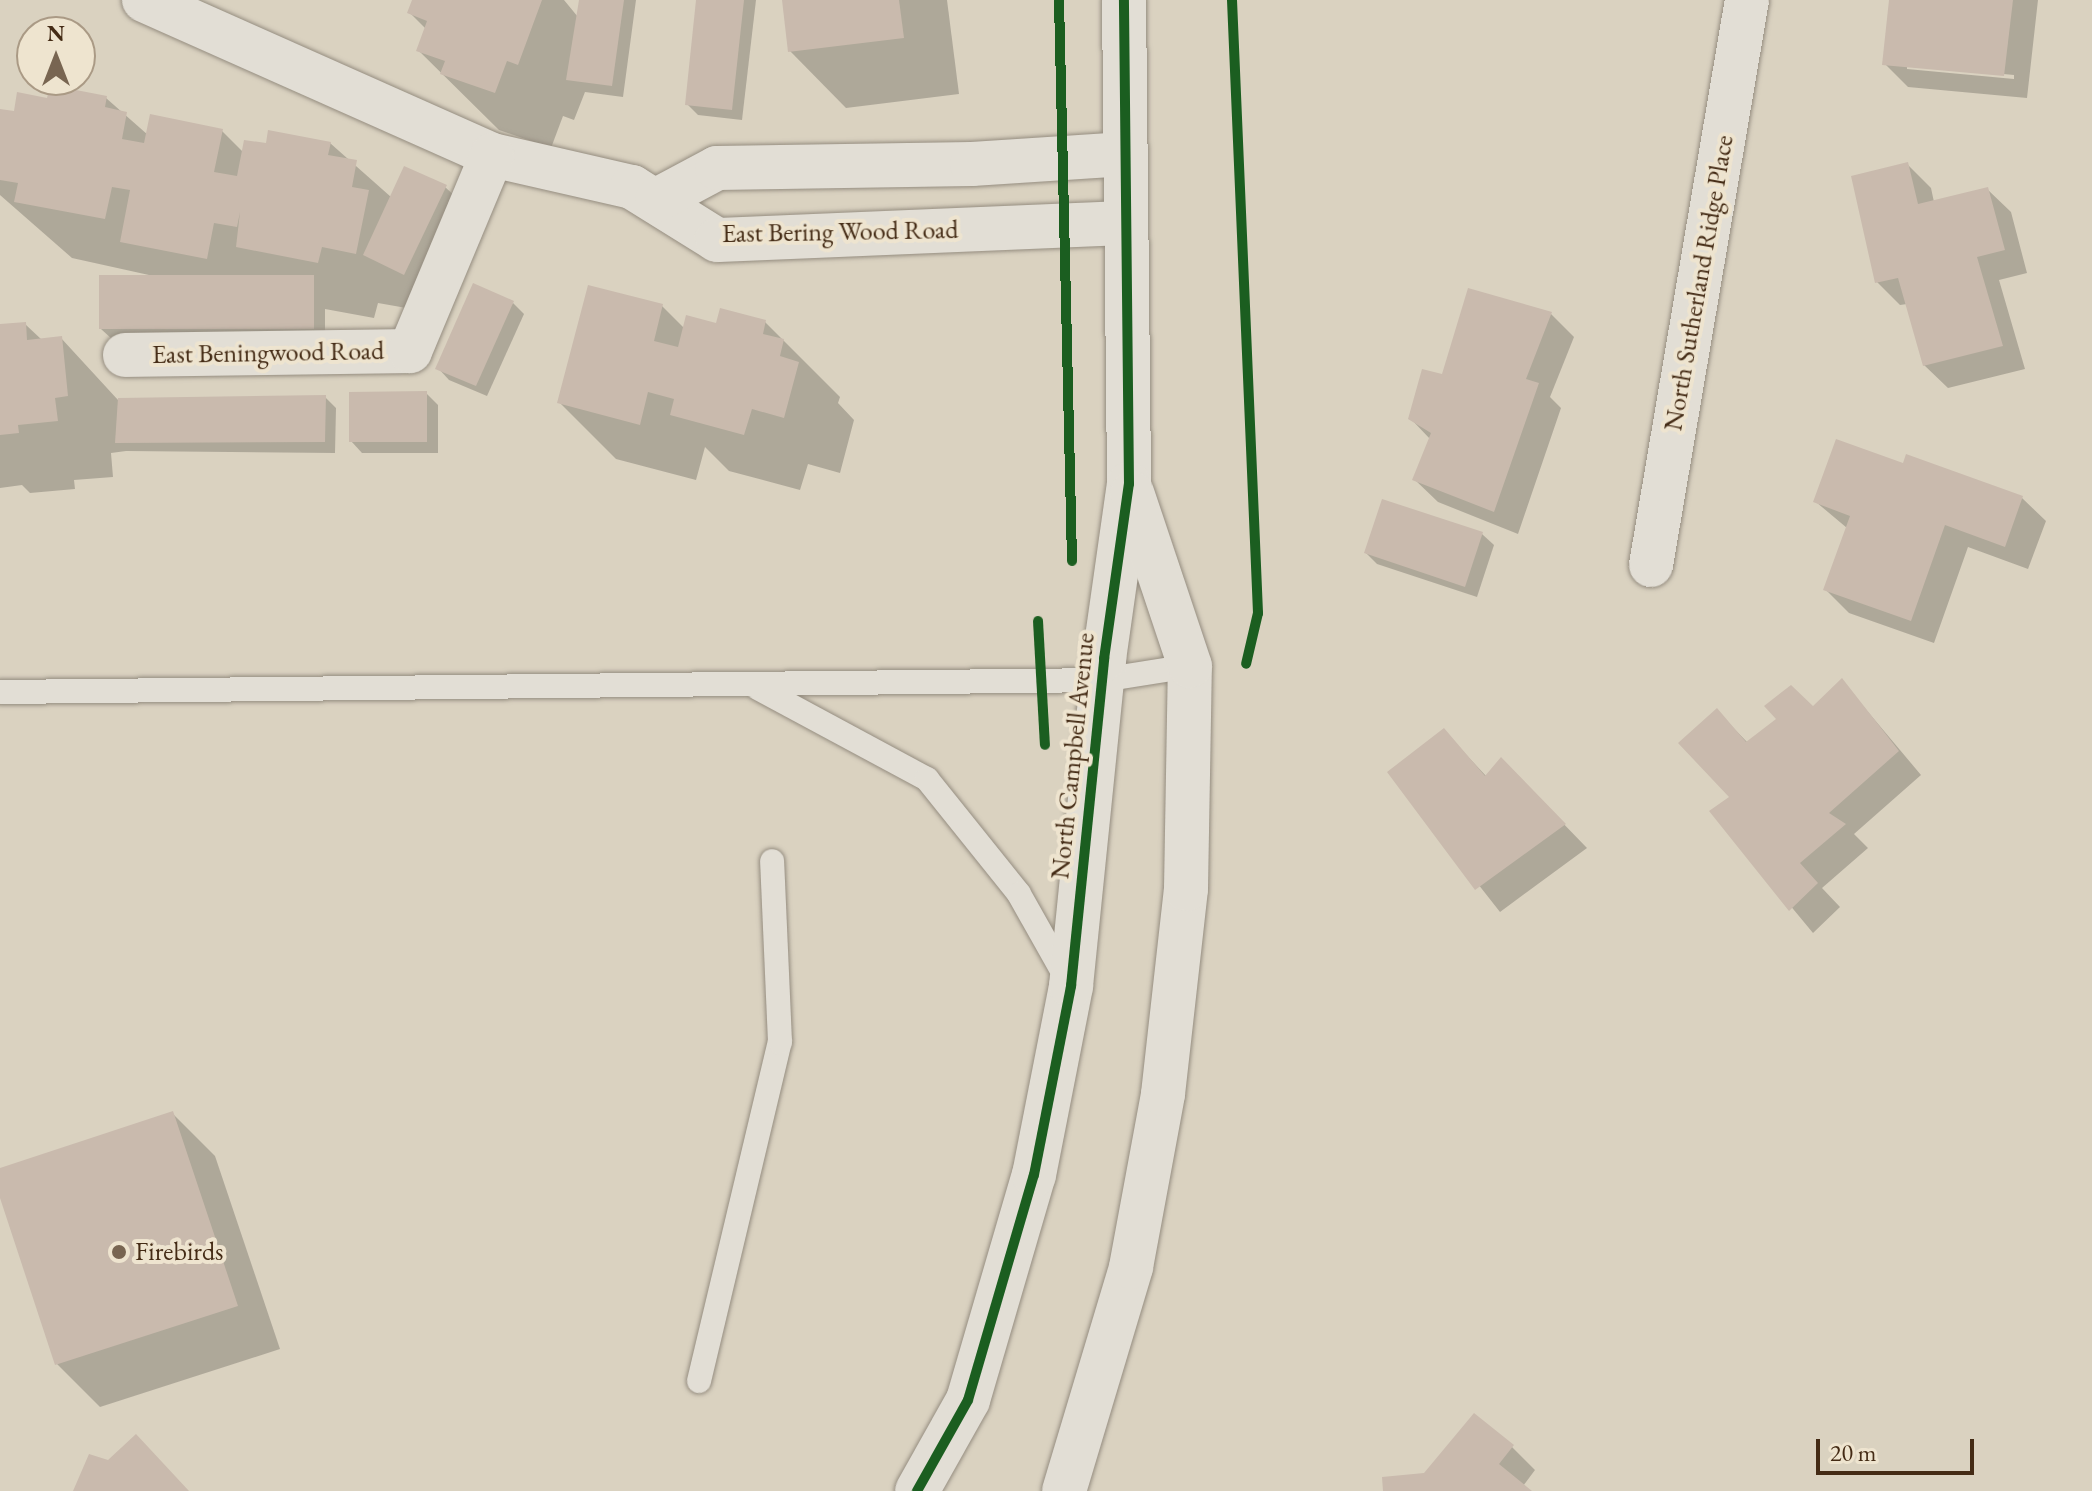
<!DOCTYPE html>
<style>
body{margin:0}
#map{position:relative;width:2092px;height:1491px;overflow:hidden;background:#dad2c0;font-family:"EB Garamond",serif}
div>[style]{position:absolute}
.shadow>*{inset:0;background:#0003}
.building>*{inset:0;background:#c9baad}
.roads{filter:drop-shadow(0 0 2px #958d80) drop-shadow(0 0 2px #958d80)}
.service>*{height:24px;margin:-12px;padding:0 12px;transform-origin:12px;border-radius:12px;background:#e2ded5}
.minor>*{height:44px;margin:-22px;padding:0 22px;transform-origin:22px;border-radius:22px;background:#e2ded5}
.tertiary>*{height:44px;margin:-22px;padding:0 22px;transform-origin:22px;border-radius:22px;background:#e2ded5}
.cycleway>*{height:10px;margin:-5px;padding:0 5px;transform-origin:5px;border-radius:5px;background:#1b5e20}
.dots>*{width:22px;height:22px;translate:-50% -50%;box-sizing:border-box;border:4px solid #eee4cf;border-radius:50%}
span{translate:-50% -50%;white-space:nowrap;text-align:center;line-height:1.15;-webkit-text-stroke:8px #eee4cf;paint-order:stroke}
.street-label{font-size:26px;color:#442b15}
.poi-label{font-size:26px;color:#442b15}
.left{translate:0 -50%;text-align:left}
.north{position:absolute;left:16px;top:16px;width:80px;height:80px;box-sizing:border-box;background:#eee4cf;border:2px solid #aa9a85;border-radius:50%;rotate:0deg;font-size:22px;font-weight:700;line-height:32px;text-align:center;color:#442b15}
.north::after{content:'';display:block;margin:auto;width:28px;height:36px;background:#786551;clip-path:polygon(50% 0,100% 100%,50% 72%,0 100%)}
.scale{position:absolute;left:1816px;top:1439px;width:158px;height:36px;box-sizing:border-box;border:4px solid #442b15;border-top:0;padding-left:10px;font-size:24px;line-height:28px;white-space:nowrap;color:#442b15;-webkit-text-stroke:6px #eee4cf;paint-order:stroke}
</style>
<div id="map">
<div class="shadow">
<div style="clip-path:polygon(414px 0,564px 0,578px 17px,581px 0,636px 0,623px 97px,585px 92px,574px 120px,563px 116px,551px 148px,499px 130px,418px 50px,426px 29px,410px 13px)"></div>
<div style="clip-path:polygon(698px 0,756px 0,742px 120px,698px 115px,687px 104px)"></div>
<div style="clip-path:polygon(784px 0,947px 0,959px 94px,846px 108px,790px 51px)"></div>
<div style="clip-path:polygon(evenodd,1891px 0,2038px 0,2027px 98px,1908px 87px,1885px 64px,1891px 0,1907px 65px,2014px 75px,2014px 79px,1907px 69px,1907px 65px)"></div>
<div style="clip-path:polygon(106px 98px,148px 135px,222px 131px,243px 152px,268px 146px,330px 143px,391px 197px,445px 187px,457px 198px,412px 309px,378px 303px,374px 318px,325px 309px,325px 339px,113px 340px,101px 329px,158px 277px,72px 258px,0 195px,0 111px,16px 113px,48px 100px)"></div>
<div style="clip-path:polygon(1908px 165px,1931px 188px,1934px 202px,1987px 189px,2011px 212px,2027px 273px,1999px 280px,2025px 369px,1948px 388px,1924px 365px,1907px 304px,1900px 305px,1877px 282px)"></div>
<div style="clip-path:polygon(513px 303px,524px 314px,487px 396px,449px 380px,438px 368px)"></div>
<div style="clip-path:polygon(662px 306px,685px 329px,765px 322px,840px 397px,838px 403px,854px 420px,840px 473px,808px 464px,800px 490px,729px 471px,705px 447px,696px 480px,616px 459px,559px 402px)"></div>
<div style="clip-path:polygon(1551px 314px,1574px 337px,1550px 397px,1561px 408px,1518px 534px,1438px 502px,1414px 479px,1430px 439px,1410px 418px,1443px 376px)"></div>
<div style="clip-path:polygon(25px 324px,42px 340px,61px 338px,118px 400px,325px 397px,336px 408px,335px 453px,126px 451px,111px 453px,113px 477px,74px 480px,75px 489px,30px 493px,22px 485px,0 488px,0 326px)"></div>
<div style="clip-path:polygon(426px 393px,438px 405px,438px 453px,362px 453px,351px 441px)"></div>
<div style="clip-path:polygon(1907px 457px,2022px 498px,2046px 521px,2028px 569px,1968px 547px,1934px 643px,1849px 613px,1825px 589px,1847px 528px,1816px 502px,1904px 466px)"></div>
<div style="clip-path:polygon(1482px 534px,1494px 545px,1477px 597px,1377px 564px,1366px 553px)"></div>
<div style="clip-path:polygon(1842px 681px,1921px 775px,1854px 834px,1868px 848px,1822px 888px,1840px 907px,1813px 933px,1712px 811px,1732px 797px,1717px 711px,1748px 743px,1813px 709px)"></div>
<div style="clip-path:polygon(1444px 731px,1487px 777px,1524px 783px,1587px 848px,1500px 912px,1390px 772px)"></div>
<div style="clip-path:polygon(172px 1113px,215px 1156px,280px 1349px,100px 1407px,57px 1364px,0 1192px,0 1170px)"></div>
<div style="clip-path:polygon(1512px 1447px,1535px 1470px,1523px 1486px,1529px 1491px,1385px 1491px)"></div>
</div>
<div class="building">
<div style="clip-path:polygon(412px 0,542px 0,518px 65px,507px 61px,495px 93px,440px 74px,445px 61px,416px 51px,427px 21px,407px 13px)"></div>
<div style="clip-path:polygon(579px 0,624px 0,612px 86px,566px 80px)"></div>
<div style="clip-path:polygon(696px 0,744px 0,732px 110px,685px 105px)"></div>
<div style="clip-path:polygon(782px 0,899px 0,904px 38px,788px 52px)"></div>
<div style="clip-path:polygon(1889px 0,2013px 0,2004px 76px,1882px 65px)"></div>
<div style="clip-path:polygon(50px 85px,107px 96px,105px 107px,127px 112px,122px 139px,144px 143px,150px 114px,223px 129px,214px 172px,237px 176px,244px 140px,266px 143px,268px 130px,331px 142px,328px 155px,357px 160px,352px 187px,369px 190px,356px 254px,322px 247px,318px 263px,236px 247px,240px 212px,237px 227px,214px 223px,207px 259px,120px 242px,130px 190px,112px 187px,105px 219px,14px 202px,18px 183px,0 180px,0 109px,14px 111px,17px 92px,47px 98px)"></div>
<div style="clip-path:polygon(1908px 162px,1918px 204px,1988px 187px,2005px 250px,1977px 257px,2003px 346px,1923px 366px,1898px 278px,1875px 283px,1851px 176px)"></div>
<div style="clip-path:polygon(404px 166px,447px 185px,404px 275px,363px 255px)"></div>
<div style="clip-path:polygon(99px 275px,314px 275px,314px 329px,99px 329px)"></div>
<div style="clip-path:polygon(473px 283px,514px 301px,476px 386px,435px 369px)"></div>
<div style="clip-path:polygon(588px 285px,663px 304px,654px 341px,678px 347px,686px 315px,716px 323px,720px 308px,766px 320px,763px 334px,784px 339px,780px 356px,799px 362px,784px 418px,752px 409px,744px 435px,670px 415px,674px 399px,648px 392px,640px 425px,557px 403px)"></div>
<div style="clip-path:polygon(1468px 288px,1552px 312px,1526px 379px,1539px 383px,1494px 512px,1412px 480px,1431px 433px,1408px 419px,1422px 369px,1442px 374px)"></div>
<div style="clip-path:polygon(26px 322px,27px 340px,62px 336px,68px 396px,55px 398px,58px 421px,18px 425px,19px 433px,0 435px,0 324px)"></div>
<div style="clip-path:polygon(427px 391px,427px 442px,349px 442px,349px 392px)"></div>
<div style="clip-path:polygon(326px 395px,325px 442px,115px 443px,118px 398px)"></div>
<div style="clip-path:polygon(1836px 439px,1903px 463px,1906px 454px,2023px 496px,2005px 547px,1945px 525px,1911px 621px,1823px 590px,1850px 516px,1813px 502px)"></div>
<div style="clip-path:polygon(1382px 499px,1483px 532px,1465px 587px,1364px 553px)"></div>
<div style="clip-path:polygon(1842px 678px,1899px 751px,1829px 813px,1846px 824px,1800px 863px,1818px 883px,1789px 911px,1709px 811px,1729px 797px,1678px 743px,1717px 708px,1746px 742px,1776px 719px,1764px 706px,1791px 685px,1813px 706px)"></div>
<div style="clip-path:polygon(1444px 728px,1485px 776px,1501px 757px,1566px 824px,1475px 890px,1387px 772px)"></div>
<div style="clip-path:polygon(173px 1111px,238px 1306px,55px 1365px,0 1198px,0 1168px)"></div>
<div style="clip-path:polygon(1474px 1413px,1514px 1445px,1499px 1464px,1532px 1491px,1383px 1491px,1382px 1477px,1424px 1473px)"></div>
<div style="clip-path:polygon(136px 1434px,189px 1491px,73px 1491px,89px 1454px,108px 1460px)"></div>
</div>
<div class="roads">
<div class="service">
<div style="left:758px;top:688px;width:192px;rotate:28.3deg"></div>
<div style="left:927px;top:779px;width:147px;rotate:51.3deg"></div>
<div style="left:1019px;top:894px;width:100px;rotate:60.6deg"></div>
<div style="left:0;top:692px;width:1102px;rotate:-0.62deg"></div>
<div style="left:1102px;top:680px;width:89px;rotate:-9deg"></div>
<div style="left:699px;top:1381px;width:349px;rotate:-76.6deg"></div>
<div style="left:780px;top:1042px;width:181px;rotate:-92.5deg"></div>
</div>
<div class="minor">
<div style="left:144px;top:0;width:381px;rotate:24deg"></div>
<div style="left:492px;top:155px;width:144px;rotate:12.9deg"></div>
<div style="left:632px;top:187px;width:100px;rotate:31.9deg"></div>
<div style="left:717px;top:240px;width:409px;rotate:-2.4deg"></div>
<div style="left:1124px;top:0;width:484px;rotate:89.4deg"></div>
<div style="left:657px;top:200px;width:68px;rotate:-28.1deg"></div>
<div style="left:717px;top:168px;width:255px;rotate:-0.9deg"></div>
<div style="left:972px;top:164px;width:154px;rotate:-3.7deg"></div>
<div style="left:125px;top:355px;width:285px;rotate:-0.8deg"></div>
<div style="left:410px;top:351px;width:212px;rotate:-67.3deg"></div>
<div style="left:1651px;top:565px;width:573px;rotate:-80.36deg"></div>
</div>
<div class="tertiary">
<div style="left:917px;top:1491px;width:104px;rotate:-60.7deg"></div>
<div style="left:968px;top:1400px;width:234px;rotate:-73.7deg"></div>
<div style="left:1034px;top:1175px;width:193px;rotate:-78.9deg"></div>
<div style="left:1071px;top:986px;width:329px;rotate:-84.2deg"></div>
<div style="left:1104px;top:659px;width:177px;rotate:-81.9deg"></div>
<div style="left:1064px;top:1491px;width:234px;rotate:-73.3deg"></div>
<div style="left:1131px;top:1267px;width:176px;rotate:-79.5deg"></div>
<div style="left:1163px;top:1094px;width:206px;rotate:-83.6deg"></div>
<div style="left:1186px;top:889px;width:223px;rotate:-89deg"></div>
<div style="left:1190px;top:666px;width:182px;rotate:-108.5deg"></div>
</div>
</div>
<div class="cycleway">
<div style="left:1059px;top:0;width:561px;rotate:88.67deg"></div>
<div style="left:1232px;top:0;width:614px;rotate:87.57deg"></div>
<div style="left:1258px;top:613px;width:52px;rotate:103.2deg"></div>
<div style="left:1038px;top:621px;width:124px;rotate:86.8deg"></div>
<div style="left:917px;top:1491px;width:104px;rotate:-60.7deg"></div>
<div style="left:968px;top:1400px;width:234px;rotate:-73.7deg"></div>
<div style="left:1034px;top:1175px;width:193px;rotate:-78.9deg"></div>
<div style="left:1071px;top:986px;width:329px;rotate:-84.2deg"></div>
<div style="left:1104px;top:659px;width:177px;rotate:-81.9deg"></div>
<div style="left:1129px;top:484px;width:484px;rotate:-90.6deg"></div>
</div>
<div class="dots">
<div style="left:119px;top:1252px;background:#786551"></div>
</div>
<div class="street-label">
<span style="left:840px;top:232px;rotate:-1deg">East Bering Wood Road</span>
<span style="left:1699px;top:283px;rotate:-80deg">North Sutherland Ridge Place</span>
<span style="left:268px;top:353px;rotate:-1deg">East Beningwood Road</span>
<span style="left:1073px;top:756px;rotate:-84deg">North Campbell Avenue</span>
</div>
<div class="poi-label">
<span class="left" style="left:135px;top:1252px">Firebirds</span>
</div>
<div class="north">N</div>
<div class="scale">20 m</div>
</div>
